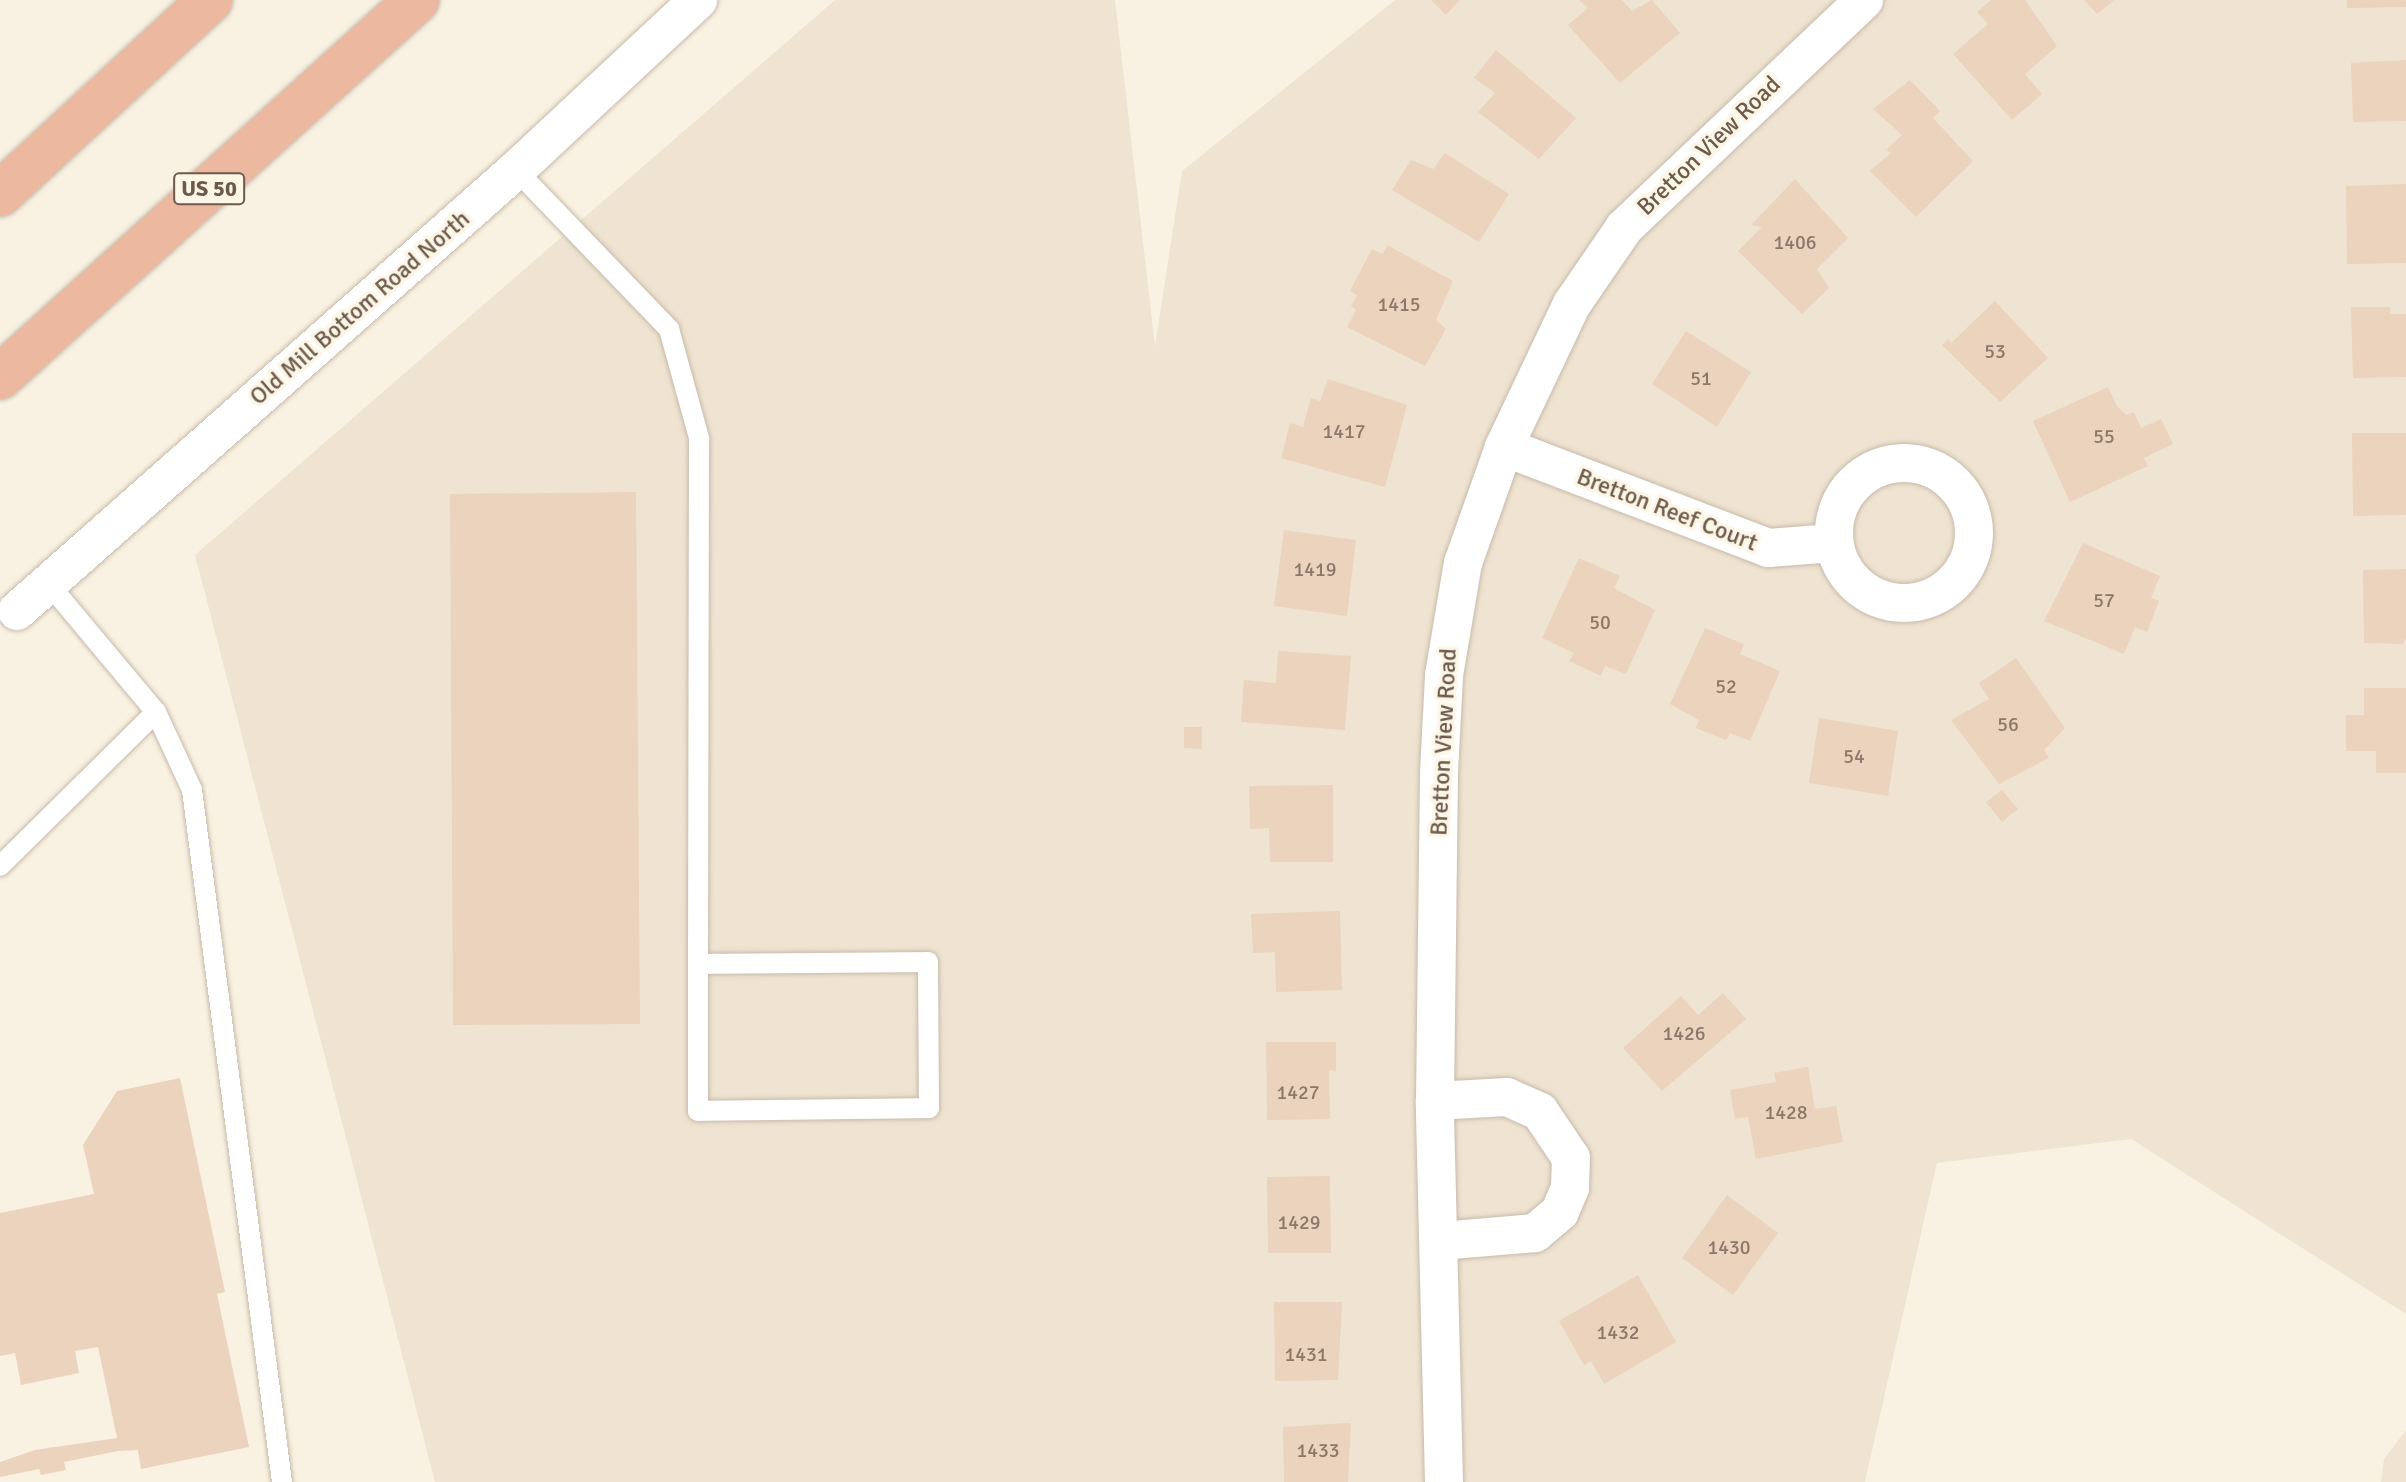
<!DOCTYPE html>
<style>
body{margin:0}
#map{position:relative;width:2406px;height:1482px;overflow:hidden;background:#f9f2e2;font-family:Signika,sans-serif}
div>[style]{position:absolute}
.residential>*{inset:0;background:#efe4d1}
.building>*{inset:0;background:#ebd3bd}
.roads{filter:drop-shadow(0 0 2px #c8baab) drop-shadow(0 0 2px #c8baab)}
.service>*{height:20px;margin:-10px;padding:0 10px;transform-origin:10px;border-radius:10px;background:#fff}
.minor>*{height:38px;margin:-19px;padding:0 19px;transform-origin:19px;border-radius:19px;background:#fff}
.minor>.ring{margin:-19px;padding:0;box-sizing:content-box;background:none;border:38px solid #fff;border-radius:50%}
.motorway>*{height:44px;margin:-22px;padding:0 22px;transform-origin:22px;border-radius:22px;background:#ecb9a0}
span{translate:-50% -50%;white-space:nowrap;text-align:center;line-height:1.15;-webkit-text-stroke:7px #fcf6e7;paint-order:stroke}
.number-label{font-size:20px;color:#8c7868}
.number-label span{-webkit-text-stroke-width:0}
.shield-label span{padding:2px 6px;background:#fcf6e7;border:2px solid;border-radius:6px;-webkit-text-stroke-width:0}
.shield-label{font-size:22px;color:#6d5a4c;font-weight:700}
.street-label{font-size:24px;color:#6d5a4c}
</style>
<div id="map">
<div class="residential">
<div style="clip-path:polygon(835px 0,1115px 0,1155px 346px,1182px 171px,1395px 0,2406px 0,2406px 1314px,2131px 1139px,1937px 1163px,1865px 1482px,435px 1482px,195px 555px)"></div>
<div style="clip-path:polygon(2406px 1430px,2406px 1482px,2381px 1482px,2384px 1459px)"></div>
</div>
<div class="building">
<div style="clip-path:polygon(1431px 0,1460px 0,1446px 15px)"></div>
<div style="clip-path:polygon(1579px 0,1622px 0,1632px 11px,1652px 0,1680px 33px,1620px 83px,1568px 25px,1588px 8px)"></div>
<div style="clip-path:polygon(1991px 0,2025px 0,2057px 46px,2025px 74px,2042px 94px,2012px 120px,1953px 54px,1988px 24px,1977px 12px)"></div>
<div style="clip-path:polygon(2084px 0,2114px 0,2097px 14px)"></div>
<div style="clip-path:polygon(2347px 0,2406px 0,2406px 7px,2347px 8px)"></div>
<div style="clip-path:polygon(1496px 50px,1576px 118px,1539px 159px,1478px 112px,1495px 93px,1474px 78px)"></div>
<div style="clip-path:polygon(2406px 60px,2406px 121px,2353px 122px,2351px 63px)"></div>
<div style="clip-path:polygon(1910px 80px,1940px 111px,1933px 118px,1973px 161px,1916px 217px,1870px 171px,1891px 153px,1886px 150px,1902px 135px,1873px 109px)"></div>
<div style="clip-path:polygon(1445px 153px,1509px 194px,1479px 242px,1392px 190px,1411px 160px,1433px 169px)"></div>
<div style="clip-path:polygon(1795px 179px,1848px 238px,1817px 269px,1829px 288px,1802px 314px,1738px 251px,1762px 227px,1751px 225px)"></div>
<div style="clip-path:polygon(2406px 184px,2406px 263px,2347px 264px,2346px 186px)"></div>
<div style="clip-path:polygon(1387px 245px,1453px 281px,1436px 320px,1446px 329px,1425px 366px,1347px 327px,1356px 310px,1351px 306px,1357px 295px,1350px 291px,1372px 249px,1383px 254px)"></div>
<div style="clip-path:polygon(1995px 301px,2048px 358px,2000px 402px,1942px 345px,1948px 339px,1951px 343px)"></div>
<div style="clip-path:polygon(2351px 307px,2390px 307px,2390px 314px,2406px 314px,2406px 377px,2353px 378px)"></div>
<div style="clip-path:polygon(1686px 331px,1751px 372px,1717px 427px,1652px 384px)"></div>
<div style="clip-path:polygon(1328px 379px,1407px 405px,1385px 487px,1281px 458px,1290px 423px,1303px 427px,1311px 398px,1320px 401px)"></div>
<div style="clip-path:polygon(2108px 387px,2117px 406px,2126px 415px,2134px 412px,2141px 428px,2161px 419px,2173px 444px,2144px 458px,2148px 466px,2070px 502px,2033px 421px)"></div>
<div style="clip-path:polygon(2352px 433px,2406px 433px,2406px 515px,2353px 516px)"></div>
<div style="clip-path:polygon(636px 492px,640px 1024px,453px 1025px,450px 494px)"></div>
<div style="clip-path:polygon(1284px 530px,1356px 540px,1347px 616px,1274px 606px)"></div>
<div style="clip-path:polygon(2083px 543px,2160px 576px,2151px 598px,2159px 601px,2147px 632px,2135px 627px,2124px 654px,2044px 621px)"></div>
<div style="clip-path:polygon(1579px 558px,1620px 576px,1614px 588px,1655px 610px,1626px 674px,1605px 666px,1601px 676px,1569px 661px,1574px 653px,1542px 638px)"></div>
<div style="clip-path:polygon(2406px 569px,2406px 638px,2402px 644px,2364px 643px,2363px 570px)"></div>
<div style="clip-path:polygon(1705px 628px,1744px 644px,1740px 654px,1780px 671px,1750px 741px,1730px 733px,1726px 740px,1696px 728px,1699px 720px,1670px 704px)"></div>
<div style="clip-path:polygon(1278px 651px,1351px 656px,1345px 730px,1241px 722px,1244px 680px,1276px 683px)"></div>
<div style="clip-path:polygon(2016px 658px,2065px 728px,2044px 750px,2049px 758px,1999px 784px,1951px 720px,1989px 699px,1979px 683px)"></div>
<div style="clip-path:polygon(2364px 688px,2406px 688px,2406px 773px,2376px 773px,2376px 751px,2346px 751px,2346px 715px,2364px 715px)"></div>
<div style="clip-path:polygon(1819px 718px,1898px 731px,1888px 796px,1809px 783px)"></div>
<div style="clip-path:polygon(1184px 727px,1202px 727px,1202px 749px,1184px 748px)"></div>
<div style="clip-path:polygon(1333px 785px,1333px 862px,1270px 862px,1269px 828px,1250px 829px,1249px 786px)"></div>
<div style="clip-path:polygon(2002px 790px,2018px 809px,2002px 822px,1986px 802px)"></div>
<div style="clip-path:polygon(1340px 911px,1342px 990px,1276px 992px,1275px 952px,1253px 953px,1251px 914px)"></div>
<div style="clip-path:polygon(1723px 993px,1746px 1019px,1662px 1091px,1623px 1048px,1681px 996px,1698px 1015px)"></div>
<div style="clip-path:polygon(1266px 1042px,1336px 1042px,1336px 1071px,1329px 1070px,1330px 1119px,1267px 1120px)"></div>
<div style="clip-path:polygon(1808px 1067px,1815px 1109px,1836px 1106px,1843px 1142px,1756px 1159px,1748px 1117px,1735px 1119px,1730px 1090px,1776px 1082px,1774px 1073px)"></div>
<div style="clip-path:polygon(180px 1078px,225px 1292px,217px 1294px,249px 1447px,141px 1469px,138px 1450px,118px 1451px,64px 1462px,66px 1470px,41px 1475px,39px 1469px,0 1477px,0 1462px,35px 1450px,117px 1438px,98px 1347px,75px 1351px,79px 1373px,21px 1385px,15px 1353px,0 1356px,0 1213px,94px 1194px,83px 1145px,117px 1091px)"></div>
<div style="clip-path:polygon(1330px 1176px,1331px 1253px,1268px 1253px,1267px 1177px)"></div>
<div style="clip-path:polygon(1727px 1195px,1778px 1233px,1733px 1295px,1682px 1258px)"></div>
<div style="clip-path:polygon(1638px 1275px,1676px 1342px,1604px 1384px,1591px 1361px,1584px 1365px,1559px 1321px)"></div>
<div style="clip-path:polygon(1274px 1302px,1342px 1302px,1338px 1380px,1275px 1381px)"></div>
<div style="clip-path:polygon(1345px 1423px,1351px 1423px,1348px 1482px,1284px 1482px,1283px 1427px)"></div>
</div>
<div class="roads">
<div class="service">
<div style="left:516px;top:170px;width:221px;rotate:46.1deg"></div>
<div style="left:669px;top:329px;width:113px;rotate:74.6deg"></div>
<div style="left:699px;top:438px;width:526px;rotate:90.11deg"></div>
<div style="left:698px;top:964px;width:147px;rotate:90deg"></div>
<div style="left:698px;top:1111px;width:231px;rotate:-0.7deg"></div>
<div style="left:929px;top:1108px;width:146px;rotate:-90.4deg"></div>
<div style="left:928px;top:962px;width:230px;rotate:179.5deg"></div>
<div style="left:48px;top:583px;width:168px;rotate:50.1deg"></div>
<div style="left:156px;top:712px;width:86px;rotate:65.2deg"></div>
<div style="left:192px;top:790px;width:698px;rotate:82.59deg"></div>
<div style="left:0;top:866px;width:219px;rotate:-44.6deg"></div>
</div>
<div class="minor">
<div style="left:1504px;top:447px;width:283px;rotate:20.9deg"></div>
<div style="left:1768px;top:548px;width:66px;rotate:-4.3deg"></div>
<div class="ring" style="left:1834px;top:463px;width:102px;height:102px"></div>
<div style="left:17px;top:611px;width:666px;rotate:-41.47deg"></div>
<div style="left:516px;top:170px;width:249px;rotate:-43deg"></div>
<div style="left:1435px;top:1101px;width:72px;rotate:-3.2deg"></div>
<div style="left:1507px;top:1097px;width:36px;rotate:24deg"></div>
<div style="left:1540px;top:1112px;width:55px;rotate:56deg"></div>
<div style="left:1571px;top:1158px;width:30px;rotate:92deg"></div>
<div style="left:1570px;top:1188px;width:26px;rotate:113deg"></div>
<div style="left:1560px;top:1212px;width:33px;rotate:140deg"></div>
<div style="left:1535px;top:1233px;width:93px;rotate:175.1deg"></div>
<div style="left:1444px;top:1482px;width:381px;rotate:-91.4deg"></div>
<div style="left:1435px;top:1101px;width:329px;rotate:-89.3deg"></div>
<div style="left:1439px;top:772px;width:97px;rotate:-87deg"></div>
<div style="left:1444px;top:675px;width:114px;rotate:-80.4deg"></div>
<div style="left:1463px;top:563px;width:123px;rotate:-70.5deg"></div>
<div style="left:1504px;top:447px;width:158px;rotate:-64.6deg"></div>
<div style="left:1572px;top:304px;width:92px;rotate:-55.6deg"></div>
<div style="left:1624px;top:228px;width:331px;rotate:-43.5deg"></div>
</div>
<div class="motorway">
<div style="left:0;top:194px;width:286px;rotate:-42.7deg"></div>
<div style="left:0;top:377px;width:562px;rotate:-42.12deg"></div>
</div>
</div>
<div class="number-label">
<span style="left:1795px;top:242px">1406</span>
<span style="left:1399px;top:304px">1415</span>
<span style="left:1995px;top:351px">53</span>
<span style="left:1701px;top:378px">51</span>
<span style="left:1344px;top:431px">1417</span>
<span style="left:2104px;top:436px">55</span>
<span style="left:1315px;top:569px">1419</span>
<span style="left:2104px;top:600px">57</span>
<span style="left:1600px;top:622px">50</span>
<span style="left:1726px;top:686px">52</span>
<span style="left:2008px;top:724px">56</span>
<span style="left:1854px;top:756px">54</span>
<span style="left:1684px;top:1033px">1426</span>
<span style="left:1298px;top:1092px">1427</span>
<span style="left:1786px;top:1112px">1428</span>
<span style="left:1299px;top:1222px">1429</span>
<span style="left:1729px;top:1247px">1430</span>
<span style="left:1618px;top:1332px">1432</span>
<span style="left:1306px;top:1354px">1431</span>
<span style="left:1318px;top:1450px">1433</span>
</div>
<div class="shield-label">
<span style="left:209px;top:189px">US 50</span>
</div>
<div class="street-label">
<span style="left:1709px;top:146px;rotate:-44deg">Bretton View Road</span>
<span style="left:360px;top:308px;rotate:-41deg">Old Mill Bottom Road North</span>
<span style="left:1667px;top:510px;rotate:21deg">Bretton Reef Court</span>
<span style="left:1444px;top:742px;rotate:-87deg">Bretton View Road</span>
</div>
</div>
